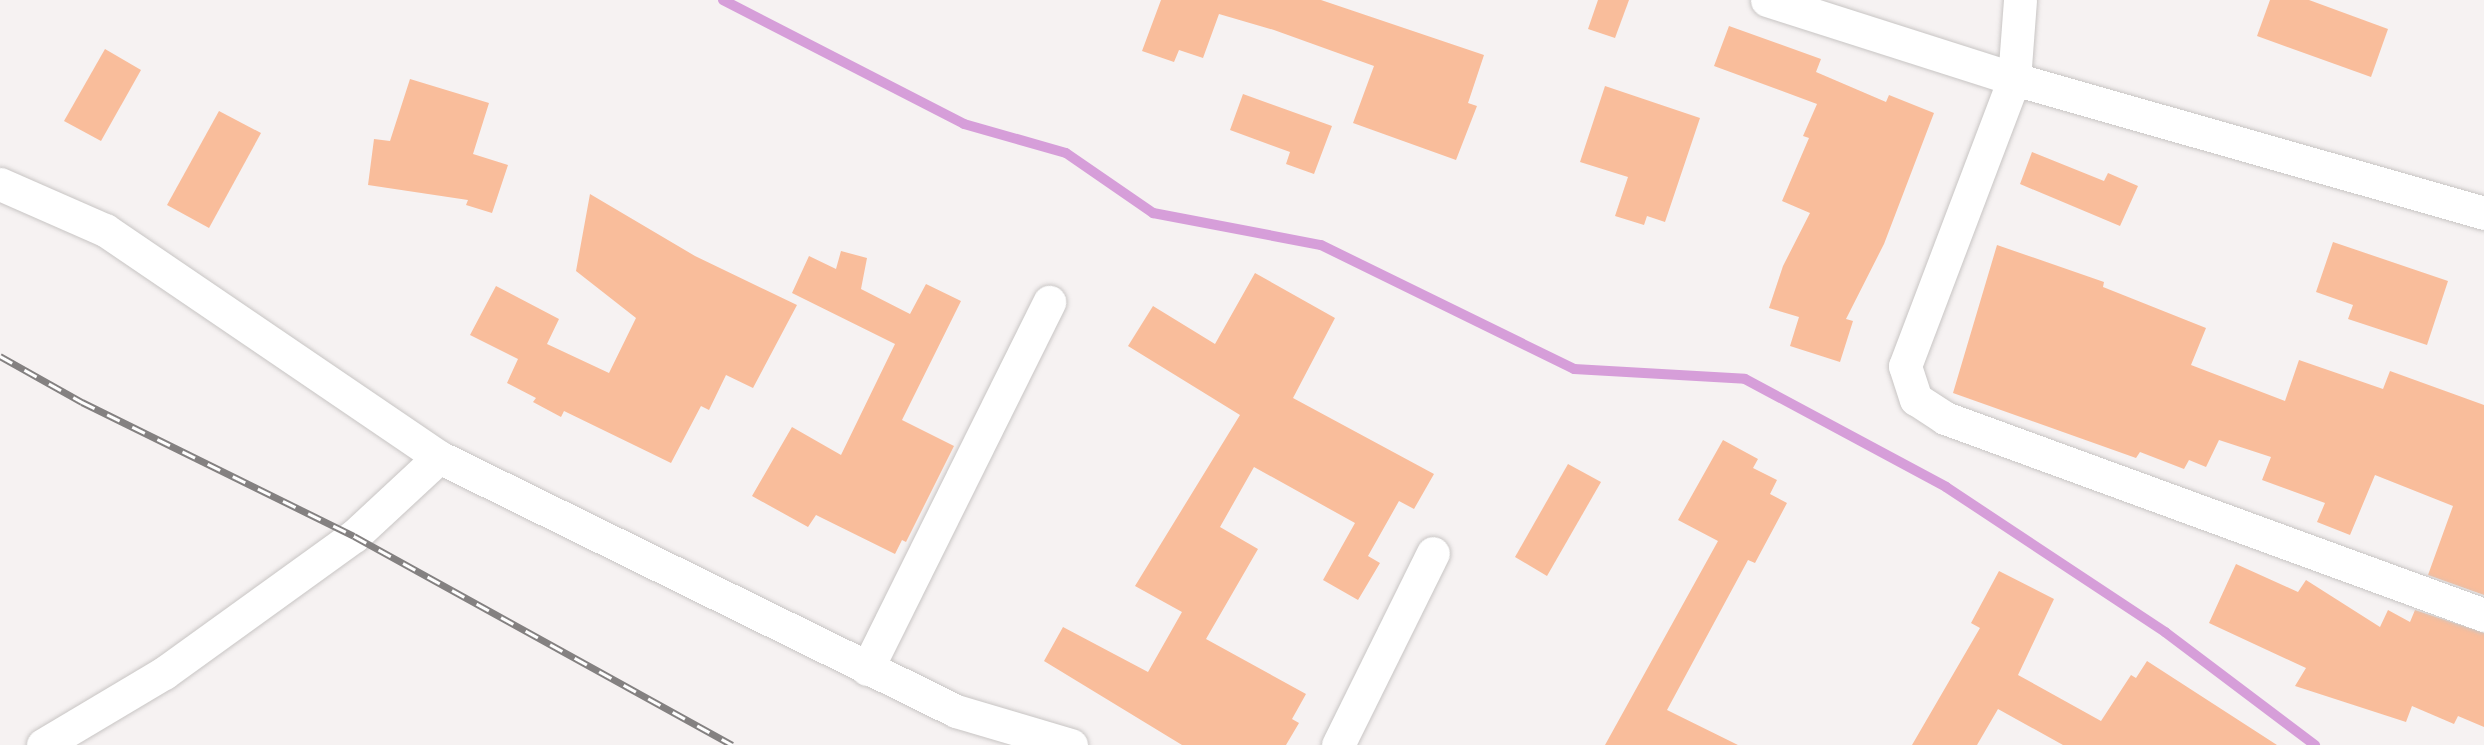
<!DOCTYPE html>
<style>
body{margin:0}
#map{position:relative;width:2484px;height:745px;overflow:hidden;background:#f6f2f2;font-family:Rubik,sans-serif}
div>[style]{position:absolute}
.stream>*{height:10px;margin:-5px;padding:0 5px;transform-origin:5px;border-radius:5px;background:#d69ed9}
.building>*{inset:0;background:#f9bd9b}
.roads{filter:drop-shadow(0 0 2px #c8c5c4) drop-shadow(0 0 2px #c8c5c4)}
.minor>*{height:33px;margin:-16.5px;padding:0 16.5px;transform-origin:16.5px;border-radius:16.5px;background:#fff}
.rail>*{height:7px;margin-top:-3.5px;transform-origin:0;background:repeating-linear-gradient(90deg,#fff 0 14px,#848181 0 28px);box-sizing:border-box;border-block:2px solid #848181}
span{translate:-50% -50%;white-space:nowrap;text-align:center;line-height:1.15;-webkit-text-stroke:5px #fff;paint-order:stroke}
</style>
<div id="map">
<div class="stream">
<div style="left:723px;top:0;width:271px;rotate:27.2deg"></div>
<div style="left:964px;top:124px;width:106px;rotate:15.9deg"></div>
<div style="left:1066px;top:153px;width:106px;rotate:34.6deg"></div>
<div style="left:1153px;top:213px;width:171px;rotate:10.8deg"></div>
<div style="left:1321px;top:245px;width:282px;rotate:26.1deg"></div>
<div style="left:1574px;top:369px;width:171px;rotate:3.3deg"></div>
<div style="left:1745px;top:379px;width:228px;rotate:28.2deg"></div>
<div style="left:1946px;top:487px;width:263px;rotate:33.5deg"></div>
<div style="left:2165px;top:632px;width:188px;rotate:37deg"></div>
</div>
<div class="building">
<div style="clip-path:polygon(1161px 0,1321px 0,1484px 55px,1468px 103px,1477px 106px,1456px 160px,1353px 123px,1374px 66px,1274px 30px,1219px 14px,1203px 58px,1179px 50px,1174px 62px,1142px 51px)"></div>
<div style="clip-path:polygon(1598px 0,1629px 0,1615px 38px,1588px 29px)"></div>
<div style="clip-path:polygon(2270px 0,2309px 0,2388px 29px,2371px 77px,2257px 36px)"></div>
<div style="clip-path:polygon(1729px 26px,1821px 59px,1816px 72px,1886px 102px,1889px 95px,1934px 113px,1884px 244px,1846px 319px,1853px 321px,1840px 362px,1790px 346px,1799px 317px,1769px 308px,1783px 266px,1810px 213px,1782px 201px,1809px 138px,1803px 136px,1817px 104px,1714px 66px)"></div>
<div style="clip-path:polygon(105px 49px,141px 70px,101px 141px,64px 121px)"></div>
<div style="clip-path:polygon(410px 79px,489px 103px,473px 154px,508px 165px,492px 213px,466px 205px,468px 200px,368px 185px,374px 139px,390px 141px)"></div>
<div style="clip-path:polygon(1605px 86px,1700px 118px,1665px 222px,1647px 216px,1644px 225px,1615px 216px,1628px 177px,1580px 162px)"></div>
<div style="clip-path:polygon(1243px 94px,1332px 126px,1314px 174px,1286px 164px,1290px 152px,1230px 130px)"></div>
<div style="clip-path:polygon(219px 111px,261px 133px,209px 228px,167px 205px)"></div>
<div style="clip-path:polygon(2032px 152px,2104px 181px,2108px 173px,2138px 186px,2120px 226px,2020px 184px)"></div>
<div style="clip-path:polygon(590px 194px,695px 256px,797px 305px,753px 388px,726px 375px,709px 410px,701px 406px,671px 463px,564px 411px,561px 417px,533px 402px,536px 398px,507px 383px,518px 359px,470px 335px,496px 286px,559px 319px,547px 344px,609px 373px,636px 318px,576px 271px)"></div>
<div style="clip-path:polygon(2333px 242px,2448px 281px,2427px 345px,2348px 319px,2353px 305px,2316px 292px)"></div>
<div style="clip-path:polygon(1997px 245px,2104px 282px,2103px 287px,2206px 328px,2191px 365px,2285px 401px,2299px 360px,2383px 389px,2390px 371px,2484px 405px,2484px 595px,2428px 575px,2453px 506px,2375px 475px,2350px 535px,2317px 522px,2325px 503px,2262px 480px,2271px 457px,2219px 440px,2206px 467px,2189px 460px,2184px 469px,2140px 452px,2136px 458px,1953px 393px)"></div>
<div style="clip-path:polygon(841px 251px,867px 258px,861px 289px,910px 314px,926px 284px,961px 301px,902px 420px,954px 446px,906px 542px,902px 540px,895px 554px,816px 515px,808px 527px,752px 496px,792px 427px,841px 455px,895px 344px,792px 293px,809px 256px,836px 269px)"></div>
<div style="clip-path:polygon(1255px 273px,1335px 318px,1293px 398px,1434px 474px,1414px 509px,1399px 501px,1368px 556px,1380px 563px,1358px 600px,1323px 580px,1355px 523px,1254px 467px,1220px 527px,1258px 549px,1206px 639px,1306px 694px,1292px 719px,1299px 723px,1286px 745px,1182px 745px,1044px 661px,1063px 627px,1148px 672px,1182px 612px,1135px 586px,1240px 415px,1128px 346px,1153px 306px,1215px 344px)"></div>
<div style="clip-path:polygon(1723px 440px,1758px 459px,1753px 468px,1777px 480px,1770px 494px,1787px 503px,1755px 563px,1748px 560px,1667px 710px,1738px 745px,1605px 745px,1718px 541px,1678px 520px)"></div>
<div style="clip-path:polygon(1568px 464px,1601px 482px,1547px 576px,1515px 557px)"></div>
<div style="clip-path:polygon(2236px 564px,2298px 592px,2306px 580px,2380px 627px,2388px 610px,2410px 622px,2415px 610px,2484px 633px,2484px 727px,2458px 716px,2454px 724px,2412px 706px,2406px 722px,2295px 686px,2306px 668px,2209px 623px)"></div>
<div style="clip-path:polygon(1999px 571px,2054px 599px,2018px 675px,2101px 721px,2131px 675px,2136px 678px,2147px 661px,2277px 745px,2063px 745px,1998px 709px,1977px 745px,1912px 745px,1980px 628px,1971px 623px)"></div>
</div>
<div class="roads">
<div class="minor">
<div style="left:1767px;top:0;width:259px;rotate:17.7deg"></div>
<div style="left:2014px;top:79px;width:489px;rotate:15.9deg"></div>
<div style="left:2020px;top:0;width:79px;rotate:94.3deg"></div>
<div style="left:2014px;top:79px;width:307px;rotate:110.8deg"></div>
<div style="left:1905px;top:366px;width:35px;rotate:72deg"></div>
<div style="left:1916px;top:399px;width:35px;rotate:33deg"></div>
<div style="left:1945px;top:418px;width:574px;rotate:20.08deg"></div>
<div style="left:0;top:184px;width:115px;rotate:23.7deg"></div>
<div style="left:105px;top:230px;width:404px;rotate:34.2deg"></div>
<div style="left:439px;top:457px;width:576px;rotate:26.16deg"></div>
<div style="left:956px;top:711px;width:120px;rotate:16.5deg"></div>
<div style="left:867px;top:669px;width:410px;rotate:-63.6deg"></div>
<div style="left:43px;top:745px;width:141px;rotate:-30.8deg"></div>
<div style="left:164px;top:673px;width:234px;rotate:-35.8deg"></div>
<div style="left:354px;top:536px;width:116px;rotate:-42.9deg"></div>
<div style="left:1338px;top:745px;width:214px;rotate:-63.7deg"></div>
</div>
</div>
<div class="rail">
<div style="left:0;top:356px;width:94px;rotate:29.3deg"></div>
<div style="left:82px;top:402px;width:303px;rotate:26.2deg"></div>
<div style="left:354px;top:536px;width:432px;rotate:28.9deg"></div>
</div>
</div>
